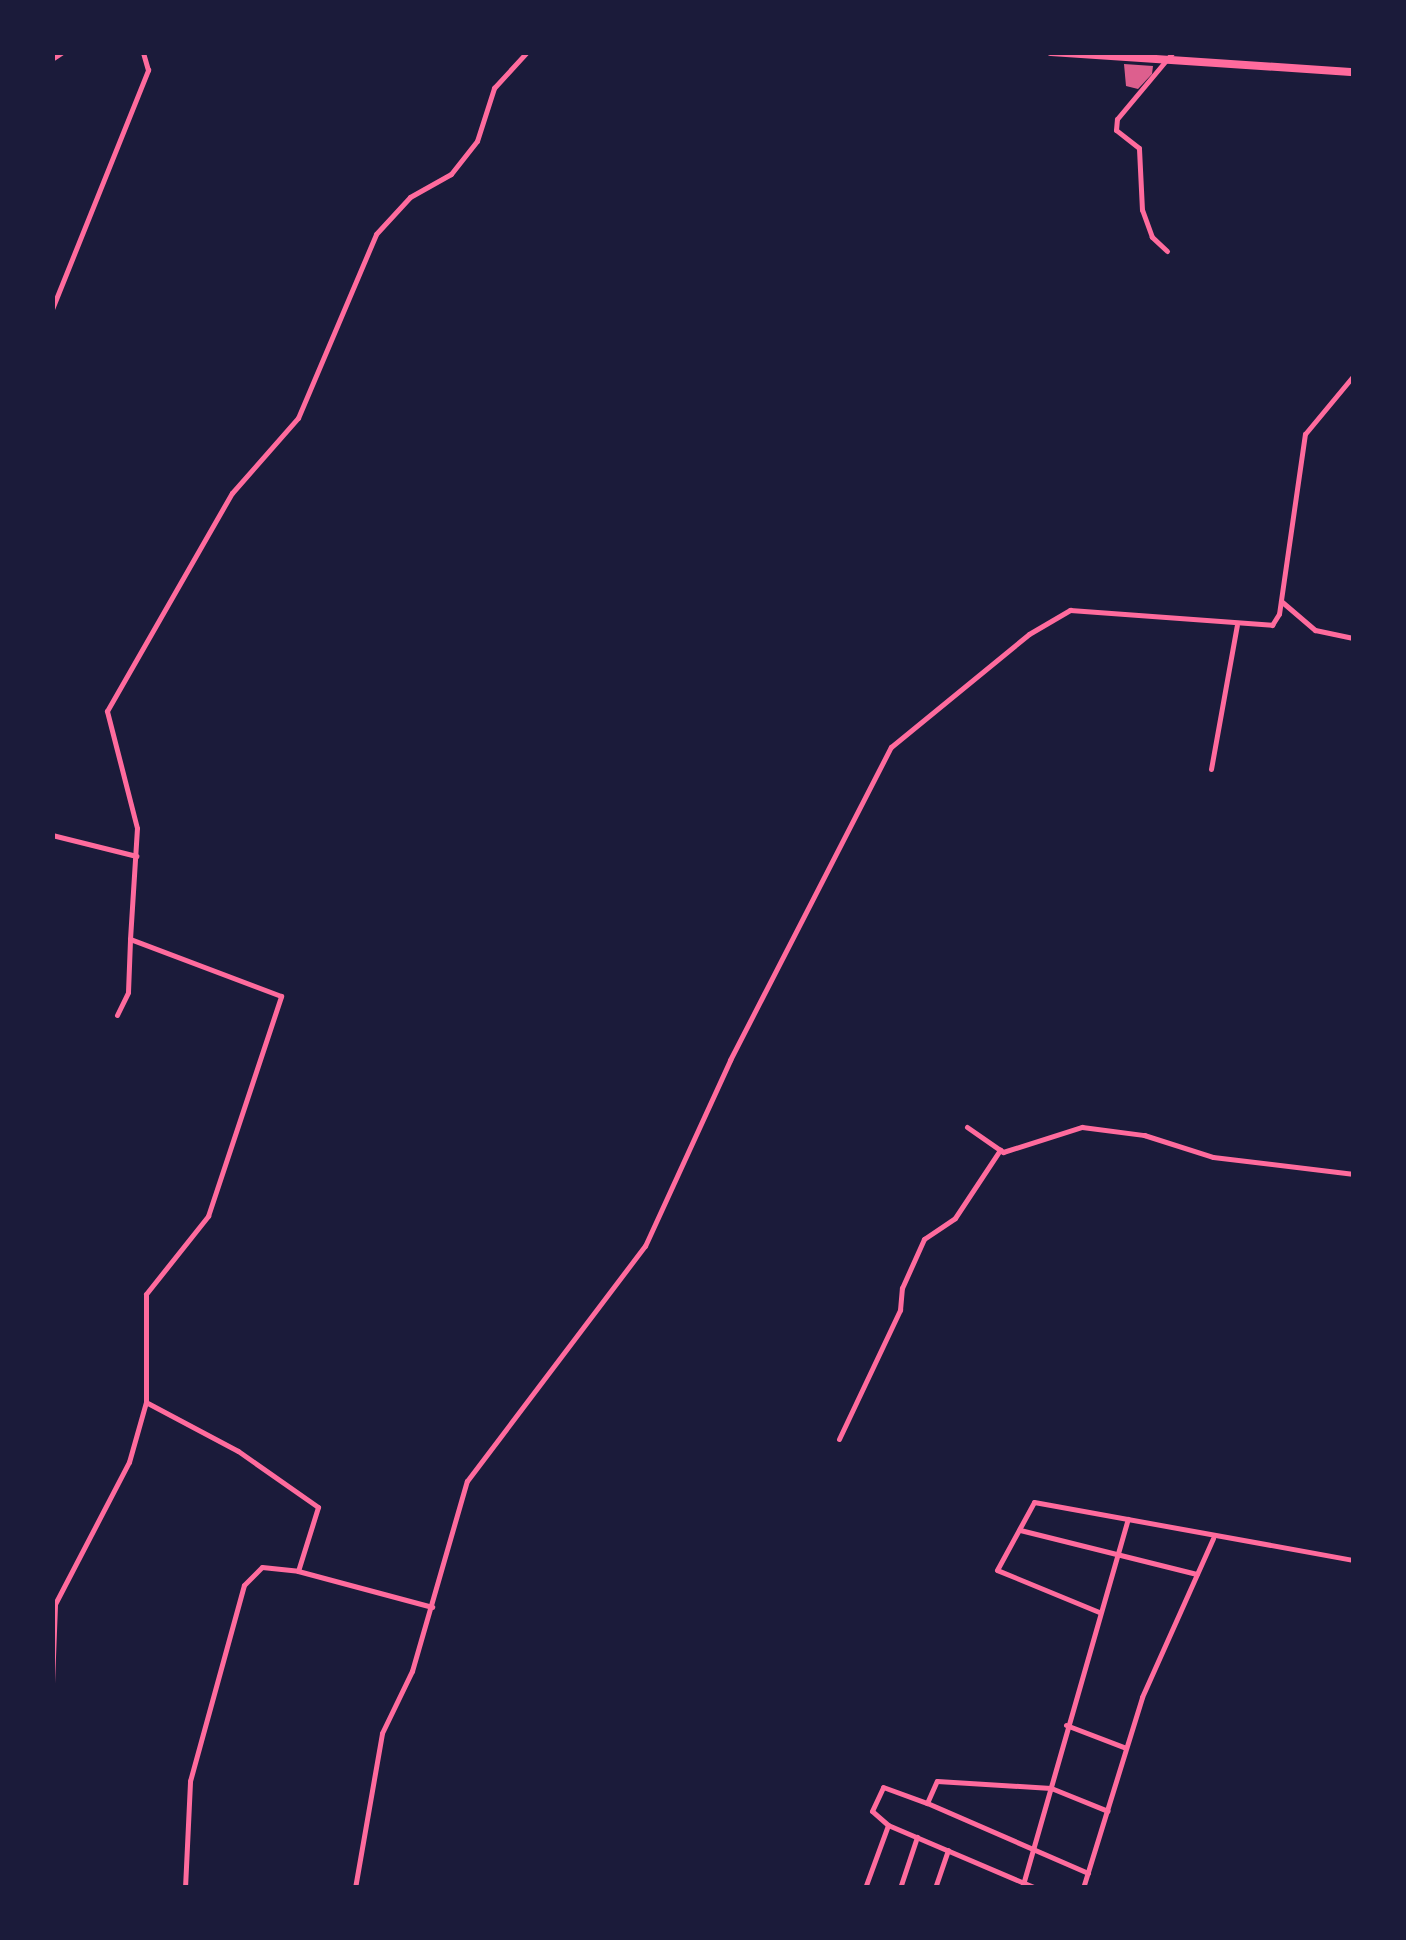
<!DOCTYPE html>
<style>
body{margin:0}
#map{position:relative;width:1406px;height:1940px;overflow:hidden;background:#1b1b3a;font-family:"Sofia Sans Condensed",sans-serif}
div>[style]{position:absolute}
.building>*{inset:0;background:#dd5f8e}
.minor>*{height:5px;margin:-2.5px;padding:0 2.5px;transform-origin:2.5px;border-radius:2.5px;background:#ff6b9d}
.tertiary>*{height:8px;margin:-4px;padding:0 4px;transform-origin:4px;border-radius:4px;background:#ff6b9d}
span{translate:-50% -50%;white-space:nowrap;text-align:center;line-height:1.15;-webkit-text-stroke:9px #1b1b3a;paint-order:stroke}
.frame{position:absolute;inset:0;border:55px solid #1b1b3a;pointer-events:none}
</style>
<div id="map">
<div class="building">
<div style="clip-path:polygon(1124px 64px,1153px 66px,1152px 74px,1138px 89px,1126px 86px)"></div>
</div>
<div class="minor">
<div style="left:1167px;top:251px;width:21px;rotate:-137deg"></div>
<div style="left:1152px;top:237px;width:29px;rotate:-110deg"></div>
<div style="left:1142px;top:210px;width:62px;rotate:-92.8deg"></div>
<div style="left:1139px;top:148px;width:29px;rotate:-142deg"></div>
<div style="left:1116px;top:130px;width:11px;rotate:-85deg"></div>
<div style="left:1117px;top:119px;width:87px;rotate:-50.1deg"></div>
<div style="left:52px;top:309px;width:258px;rotate:-68.1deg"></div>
<div style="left:148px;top:70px;width:19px;rotate:-106deg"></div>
<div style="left:1281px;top:601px;width:45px;rotate:40.5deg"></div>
<div style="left:1315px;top:630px;width:40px;rotate:12deg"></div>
<div style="left:1211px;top:769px;width:146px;rotate:-79.8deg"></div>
<div style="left:52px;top:835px;width:87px;rotate:14deg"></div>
<div style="left:117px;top:1015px;width:25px;rotate:-64deg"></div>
<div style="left:128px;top:992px;width:53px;rotate:-87.8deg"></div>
<div style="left:967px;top:1127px;width:44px;rotate:34.8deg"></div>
<div style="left:1003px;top:1152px;width:83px;rotate:-17.6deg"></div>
<div style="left:1082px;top:1127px;width:63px;rotate:7.4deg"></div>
<div style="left:1144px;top:1135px;width:72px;rotate:17.7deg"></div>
<div style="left:1213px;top:1157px;width:142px;rotate:6.9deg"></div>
<div style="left:839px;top:1439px;width:143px;rotate:-64.7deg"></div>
<div style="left:900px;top:1310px;width:22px;rotate:-85deg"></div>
<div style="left:902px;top:1288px;width:54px;rotate:-65.8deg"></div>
<div style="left:924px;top:1239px;width:37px;rotate:-34deg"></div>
<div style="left:955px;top:1218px;width:82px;rotate:-56.5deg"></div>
<div style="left:1020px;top:1530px;width:182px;rotate:14deg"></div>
<div style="left:298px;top:1571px;width:67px;rotate:-72.6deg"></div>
<div style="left:318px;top:1507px;width:98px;rotate:-145deg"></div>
<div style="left:238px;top:1451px;width:104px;rotate:-152deg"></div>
<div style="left:146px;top:1402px;width:108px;rotate:-90deg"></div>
<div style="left:146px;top:1294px;width:100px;rotate:-51.5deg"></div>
<div style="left:208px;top:1216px;width:232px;rotate:-71.6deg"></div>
<div style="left:281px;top:996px;width:161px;rotate:-159.3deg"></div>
<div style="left:130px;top:939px;width:111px;rotate:-86.4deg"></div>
<div style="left:137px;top:828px;width:121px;rotate:-104.4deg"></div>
<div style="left:107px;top:711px;width:251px;rotate:-60.2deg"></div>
<div style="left:232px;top:493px;width:100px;rotate:-48.7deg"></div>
<div style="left:298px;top:418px;width:200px;rotate:-67deg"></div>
<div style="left:376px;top:234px;width:50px;rotate:-47.4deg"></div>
<div style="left:410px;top:197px;width:47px;rotate:-29.3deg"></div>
<div style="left:451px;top:174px;width:42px;rotate:-51.8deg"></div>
<div style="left:477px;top:141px;width:56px;rotate:-72.2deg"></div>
<div style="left:494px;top:88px;width:49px;rotate:-47.5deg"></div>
<div style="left:1099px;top:1612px;width:110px;rotate:-157.6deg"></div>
<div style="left:997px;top:1570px;width:77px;rotate:-61.4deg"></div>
<div style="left:1034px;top:1502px;width:325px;rotate:10.3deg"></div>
<div style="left:52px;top:1683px;width:79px;rotate:-87.8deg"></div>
<div style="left:55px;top:1604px;width:160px;rotate:-62.5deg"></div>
<div style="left:129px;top:1462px;width:62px;rotate:-74.2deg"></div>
<div style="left:1066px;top:1725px;width:64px;rotate:21deg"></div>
<div style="left:888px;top:1825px;width:21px;rotate:-139deg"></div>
<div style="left:872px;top:1811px;width:26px;rotate:-65deg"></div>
<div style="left:883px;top:1787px;width:47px;rotate:20deg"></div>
<div style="left:1088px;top:1873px;width:176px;rotate:-156.5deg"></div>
<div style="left:927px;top:1803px;width:24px;rotate:-66deg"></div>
<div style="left:937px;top:1781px;width:114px;rotate:3.5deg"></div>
<div style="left:1051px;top:1788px;width:61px;rotate:22deg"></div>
<div style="left:185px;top:1888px;width:107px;rotate:-87.3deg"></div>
<div style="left:190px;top:1781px;width:203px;rotate:-74.6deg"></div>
<div style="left:244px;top:1585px;width:25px;rotate:-45deg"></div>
<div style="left:262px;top:1567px;width:36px;rotate:6deg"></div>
<div style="left:298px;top:1571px;width:139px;rotate:15deg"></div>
<div style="left:355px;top:1888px;width:157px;rotate:-80.1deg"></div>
<div style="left:382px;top:1733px;width:69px;rotate:-64.2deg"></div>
<div style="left:412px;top:1671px;width:198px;rotate:-73.9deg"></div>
<div style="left:467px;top:1481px;width:295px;rotate:-52.9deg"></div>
<div style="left:645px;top:1246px;width:205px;rotate:-65.4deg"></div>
<div style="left:730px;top:1060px;width:352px;rotate:-62.8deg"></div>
<div style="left:891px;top:747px;width:178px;rotate:-39.3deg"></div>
<div style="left:1029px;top:634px;width:48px;rotate:-30.3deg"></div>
<div style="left:1070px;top:610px;width:203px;rotate:4.2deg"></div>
<div style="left:1272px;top:625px;width:13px;rotate:-58deg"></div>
<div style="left:1279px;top:614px;width:182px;rotate:-81.8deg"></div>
<div style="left:1305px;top:434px;width:77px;rotate:-50.3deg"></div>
<div style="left:865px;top:1888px;width:67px;rotate:-69.9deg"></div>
<div style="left:888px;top:1825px;width:161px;rotate:23.1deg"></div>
<div style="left:900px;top:1888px;width:54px;rotate:-71.6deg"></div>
<div style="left:935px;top:1888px;width:40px;rotate:-71.1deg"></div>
<div style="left:1022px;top:1888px;width:384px;rotate:-74deg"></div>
<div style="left:1083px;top:1888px;width:200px;rotate:-72.8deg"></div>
<div style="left:1142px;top:1697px;width:174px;rotate:-65.9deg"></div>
</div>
<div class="tertiary">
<div style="left:1051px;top:52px;width:304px;rotate:3.8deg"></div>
<div style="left:52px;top:58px;width:11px;rotate:-34deg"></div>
</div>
<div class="frame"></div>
</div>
